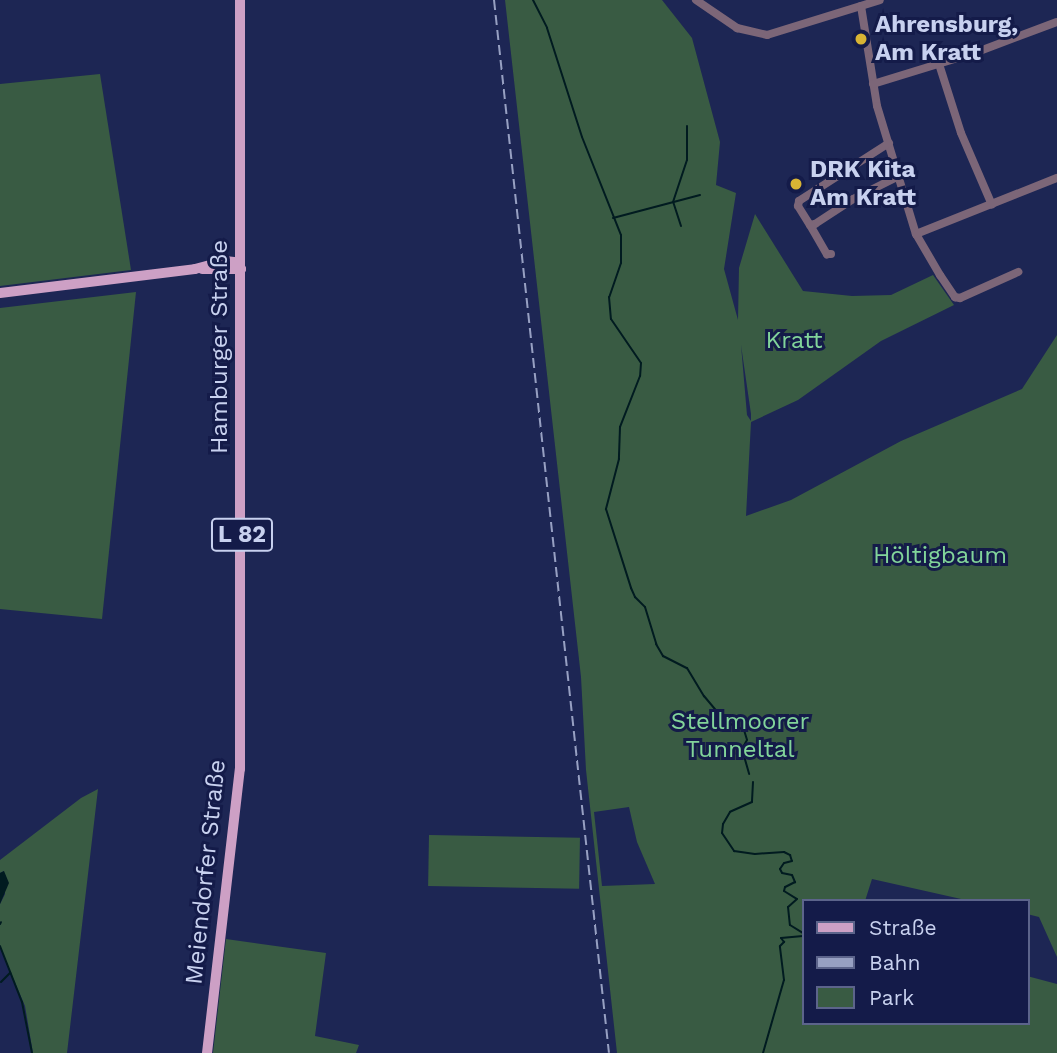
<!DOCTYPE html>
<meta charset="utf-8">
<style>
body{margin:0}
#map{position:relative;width:1057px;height:1053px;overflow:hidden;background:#1d2654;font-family:"Work Sans",sans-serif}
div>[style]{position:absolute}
.green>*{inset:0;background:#395b43;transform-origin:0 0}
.water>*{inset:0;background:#011b20}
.stream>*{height:2px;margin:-1px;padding:0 1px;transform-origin:1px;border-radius:1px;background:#011b20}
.minor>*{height:8px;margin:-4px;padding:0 4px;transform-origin:4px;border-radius:4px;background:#7c6678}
.major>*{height:10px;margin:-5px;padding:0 5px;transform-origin:5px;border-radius:5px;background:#cda0c5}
.rail>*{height:2px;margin-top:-1px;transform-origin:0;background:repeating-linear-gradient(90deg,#97a0c2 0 10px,transparent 0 15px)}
.dots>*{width:19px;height:19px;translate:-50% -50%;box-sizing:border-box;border:4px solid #141b49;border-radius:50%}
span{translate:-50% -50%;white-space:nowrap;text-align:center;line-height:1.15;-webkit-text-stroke:6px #141b49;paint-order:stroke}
.shield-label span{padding:2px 5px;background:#141b49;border:2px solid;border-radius:5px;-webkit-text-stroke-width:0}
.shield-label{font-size:23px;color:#c8d1ef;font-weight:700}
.poi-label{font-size:24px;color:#c8d1ef;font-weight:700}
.left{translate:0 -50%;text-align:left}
.park-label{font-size:24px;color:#82d49a}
.street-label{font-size:24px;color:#c8d1ef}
.legend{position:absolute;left:802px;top:899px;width:228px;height:126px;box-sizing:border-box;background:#141b49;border:2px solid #5c648b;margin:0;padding:9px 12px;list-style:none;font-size:21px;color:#c8d1ef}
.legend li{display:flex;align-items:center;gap:14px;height:35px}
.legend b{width:35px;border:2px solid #5c648b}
</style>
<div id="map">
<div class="green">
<div style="clip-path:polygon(evenodd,505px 0,662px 0,692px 38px,720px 142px,716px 185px,736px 193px,724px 269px,738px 320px,739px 268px,755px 214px,803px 291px,852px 296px,891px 295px,933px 275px,954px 305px,881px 341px,798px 400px,751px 422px,746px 516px,791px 500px,901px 441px,1022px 389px,1057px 335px,1057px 957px,1039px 917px,1027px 914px,1027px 901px,970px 901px,872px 879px,865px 901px,803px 901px,803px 1023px,1027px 1023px,1027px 976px,1057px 984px,1057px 1053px,617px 1053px,586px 770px,581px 677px,505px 0,741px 345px,751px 414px,751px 421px,747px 415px,741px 345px,505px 0,629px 807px,637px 842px,655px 884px,602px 886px,594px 812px,629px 807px)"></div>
<div style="clip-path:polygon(100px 74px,131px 270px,0 286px,0 84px)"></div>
<div style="clip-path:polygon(136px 292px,102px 619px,0 609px,0 308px)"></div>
<div style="clip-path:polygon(98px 789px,67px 1053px,33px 1053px,25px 1006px,0 947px,0 904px,5px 894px,4px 871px,0 873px,0 860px,81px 798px)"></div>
<div style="left:429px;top:835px;width:151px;height:51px;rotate:1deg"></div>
<div style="clip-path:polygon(226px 939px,326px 953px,315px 1036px,359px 1045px,356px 1053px,213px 1053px)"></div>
</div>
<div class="water">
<div style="clip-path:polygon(4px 871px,9px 883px,0 904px,0 873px)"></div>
</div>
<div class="stream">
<div style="left:533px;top:0;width:31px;rotate:63deg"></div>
<div style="left:547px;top:28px;width:114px;rotate:72.2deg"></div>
<div style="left:582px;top:137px;width:105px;rotate:68.3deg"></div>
<div style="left:621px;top:235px;width:28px;rotate:90deg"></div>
<div style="left:621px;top:263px;width:36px;rotate:109deg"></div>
<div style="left:609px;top:297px;width:22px;rotate:85deg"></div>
<div style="left:611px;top:319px;width:53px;rotate:55.7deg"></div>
<div style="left:641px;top:363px;width:13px;rotate:94deg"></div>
<div style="left:640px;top:376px;width:55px;rotate:111.4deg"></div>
<div style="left:620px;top:427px;width:32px;rotate:92deg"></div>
<div style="left:619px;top:459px;width:52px;rotate:104.6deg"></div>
<div style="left:606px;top:509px;width:83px;rotate:72.4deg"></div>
<div style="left:631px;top:588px;width:10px;rotate:66deg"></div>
<div style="left:635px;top:597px;width:14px;rotate:45deg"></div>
<div style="left:645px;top:607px;width:39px;rotate:73deg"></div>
<div style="left:656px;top:644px;width:14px;rotate:60deg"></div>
<div style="left:663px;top:656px;width:27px;rotate:27deg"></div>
<div style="left:687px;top:668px;width:33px;rotate:59deg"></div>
<div style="left:704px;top:696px;width:34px;rotate:50deg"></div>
<div style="left:726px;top:722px;width:20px;rotate:24deg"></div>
<div style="left:744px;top:730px;width:10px;rotate:73deg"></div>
<div style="left:747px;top:740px;width:10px;rotate:119deg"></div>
<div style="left:742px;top:749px;width:26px;rotate:74deg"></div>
<div style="left:613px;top:218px;width:90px;rotate:-14.8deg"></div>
<div style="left:681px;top:226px;width:25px;rotate:-108deg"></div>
<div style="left:673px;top:202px;width:44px;rotate:-71.6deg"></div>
<div style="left:687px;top:160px;width:34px;rotate:-90deg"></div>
<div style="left:753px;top:782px;width:20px;rotate:93deg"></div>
<div style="left:752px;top:802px;width:24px;rotate:156deg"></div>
<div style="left:730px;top:812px;width:14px;rotate:120deg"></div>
<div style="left:723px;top:824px;width:9px;rotate:96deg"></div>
<div style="left:722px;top:833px;width:22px;rotate:56deg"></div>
<div style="left:734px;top:851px;width:21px;rotate:8deg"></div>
<div style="left:755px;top:854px;width:29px;rotate:-4deg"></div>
<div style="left:784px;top:852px;width:7px;rotate:27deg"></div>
<div style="left:790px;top:855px;width:6px;rotate:72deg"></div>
<div style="left:792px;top:861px;width:8px;rotate:166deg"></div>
<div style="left:784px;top:863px;width:7px;rotate:124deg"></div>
<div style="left:780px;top:869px;width:4px;rotate:63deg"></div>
<div style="left:782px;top:873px;width:10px;rotate:11deg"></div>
<div style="left:792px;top:875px;width:8px;rotate:67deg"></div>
<div style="left:795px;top:882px;width:11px;rotate:153deg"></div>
<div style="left:785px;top:887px;width:4px;rotate:104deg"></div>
<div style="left:784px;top:891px;width:15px;rotate:32deg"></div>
<div style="left:797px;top:899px;width:12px;rotate:138deg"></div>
<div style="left:788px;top:907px;width:18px;rotate:84deg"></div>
<div style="left:790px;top:925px;width:15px;rotate:32deg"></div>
<div style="left:0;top:924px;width:2px;rotate:-63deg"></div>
<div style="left:0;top:946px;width:60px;rotate:68.6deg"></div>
<div style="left:22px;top:1002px;width:52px;rotate:78.9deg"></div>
<div style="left:1px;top:982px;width:13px;rotate:-45deg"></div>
<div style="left:763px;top:1053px;width:76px;rotate:-74deg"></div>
<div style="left:784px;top:980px;width:34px;rotate:-97deg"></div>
<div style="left:780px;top:946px;width:6px;rotate:-45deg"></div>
<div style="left:784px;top:942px;width:5px;rotate:-127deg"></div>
<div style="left:781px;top:938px;width:22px;rotate:-5deg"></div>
</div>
<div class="minor">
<div style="left:696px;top:0;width:50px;rotate:34.3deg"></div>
<div style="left:737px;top:28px;width:31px;rotate:13deg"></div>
<div style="left:767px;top:35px;width:118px;rotate:-17.2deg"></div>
<div style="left:861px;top:6px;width:101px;rotate:80.9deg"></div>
<div style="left:877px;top:106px;width:134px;rotate:73.1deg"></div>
<div style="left:916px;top:234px;width:48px;rotate:59.7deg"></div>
<div style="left:940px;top:275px;width:27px;rotate:56deg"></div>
<div style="left:955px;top:297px;width:5px;rotate:11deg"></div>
<div style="left:960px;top:298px;width:64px;rotate:-24.1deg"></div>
<div style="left:939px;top:64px;width:72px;rotate:72.3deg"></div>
<div style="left:961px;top:133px;width:78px;rotate:66.7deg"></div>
<div style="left:873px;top:84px;width:109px;rotate:-17.1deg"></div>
<div style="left:977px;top:52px;width:85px;rotate:-20.6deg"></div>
<div style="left:889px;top:143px;width:107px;rotate:147.2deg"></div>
<div style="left:799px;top:201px;width:5px;rotate:101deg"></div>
<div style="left:798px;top:206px;width:22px;rotate:58deg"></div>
<div style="left:810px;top:225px;width:5px;rotate:-11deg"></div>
<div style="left:815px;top:224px;width:45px;rotate:-33.3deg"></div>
<div style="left:853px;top:199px;width:51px;rotate:-26.6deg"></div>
<div style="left:810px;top:225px;width:34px;rotate:60deg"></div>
<div style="left:827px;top:254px;width:4px"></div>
<div style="left:916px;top:234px;width:152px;rotate:-21.7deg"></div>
</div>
<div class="major">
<div style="left:202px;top:269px;width:39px"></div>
<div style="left:0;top:293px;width:196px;rotate:-7deg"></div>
<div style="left:195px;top:269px;width:31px;rotate:-15deg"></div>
<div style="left:225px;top:261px;width:9px;rotate:6deg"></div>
<div style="left:234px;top:262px;width:10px;rotate:45deg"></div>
<div style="left:207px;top:1053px;width:286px;rotate:-83.4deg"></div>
<div style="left:240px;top:769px;width:769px;rotate:-90deg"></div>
</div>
<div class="rail">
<div style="left:494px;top:0;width:1059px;rotate:83.77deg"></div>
</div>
<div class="dots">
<div style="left:861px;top:39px;background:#d8b434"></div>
<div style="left:796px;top:184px;background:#d8b434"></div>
</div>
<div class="shield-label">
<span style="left:242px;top:535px">L 82</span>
</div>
<div class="poi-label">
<span class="left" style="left:875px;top:39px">Ahrensburg,<br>Am Kratt</span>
<span class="left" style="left:810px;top:184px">DRK Kita<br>Am Kratt</span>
</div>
<div class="park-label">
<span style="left:794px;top:341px">Kratt</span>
<span style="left:940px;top:556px">Höltigbaum</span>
<span style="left:740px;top:736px">Stellmoorer<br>Tunneltal</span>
</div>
<div class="street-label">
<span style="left:220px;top:347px;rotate:-90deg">Hamburger Straße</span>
<span style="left:206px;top:872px;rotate:-84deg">Meiendorfer Straße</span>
</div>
<ul class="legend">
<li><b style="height:9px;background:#cda0c5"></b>Straße</li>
<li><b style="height:9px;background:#97a0c2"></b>Bahn</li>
<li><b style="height:19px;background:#395b43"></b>Park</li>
</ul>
</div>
